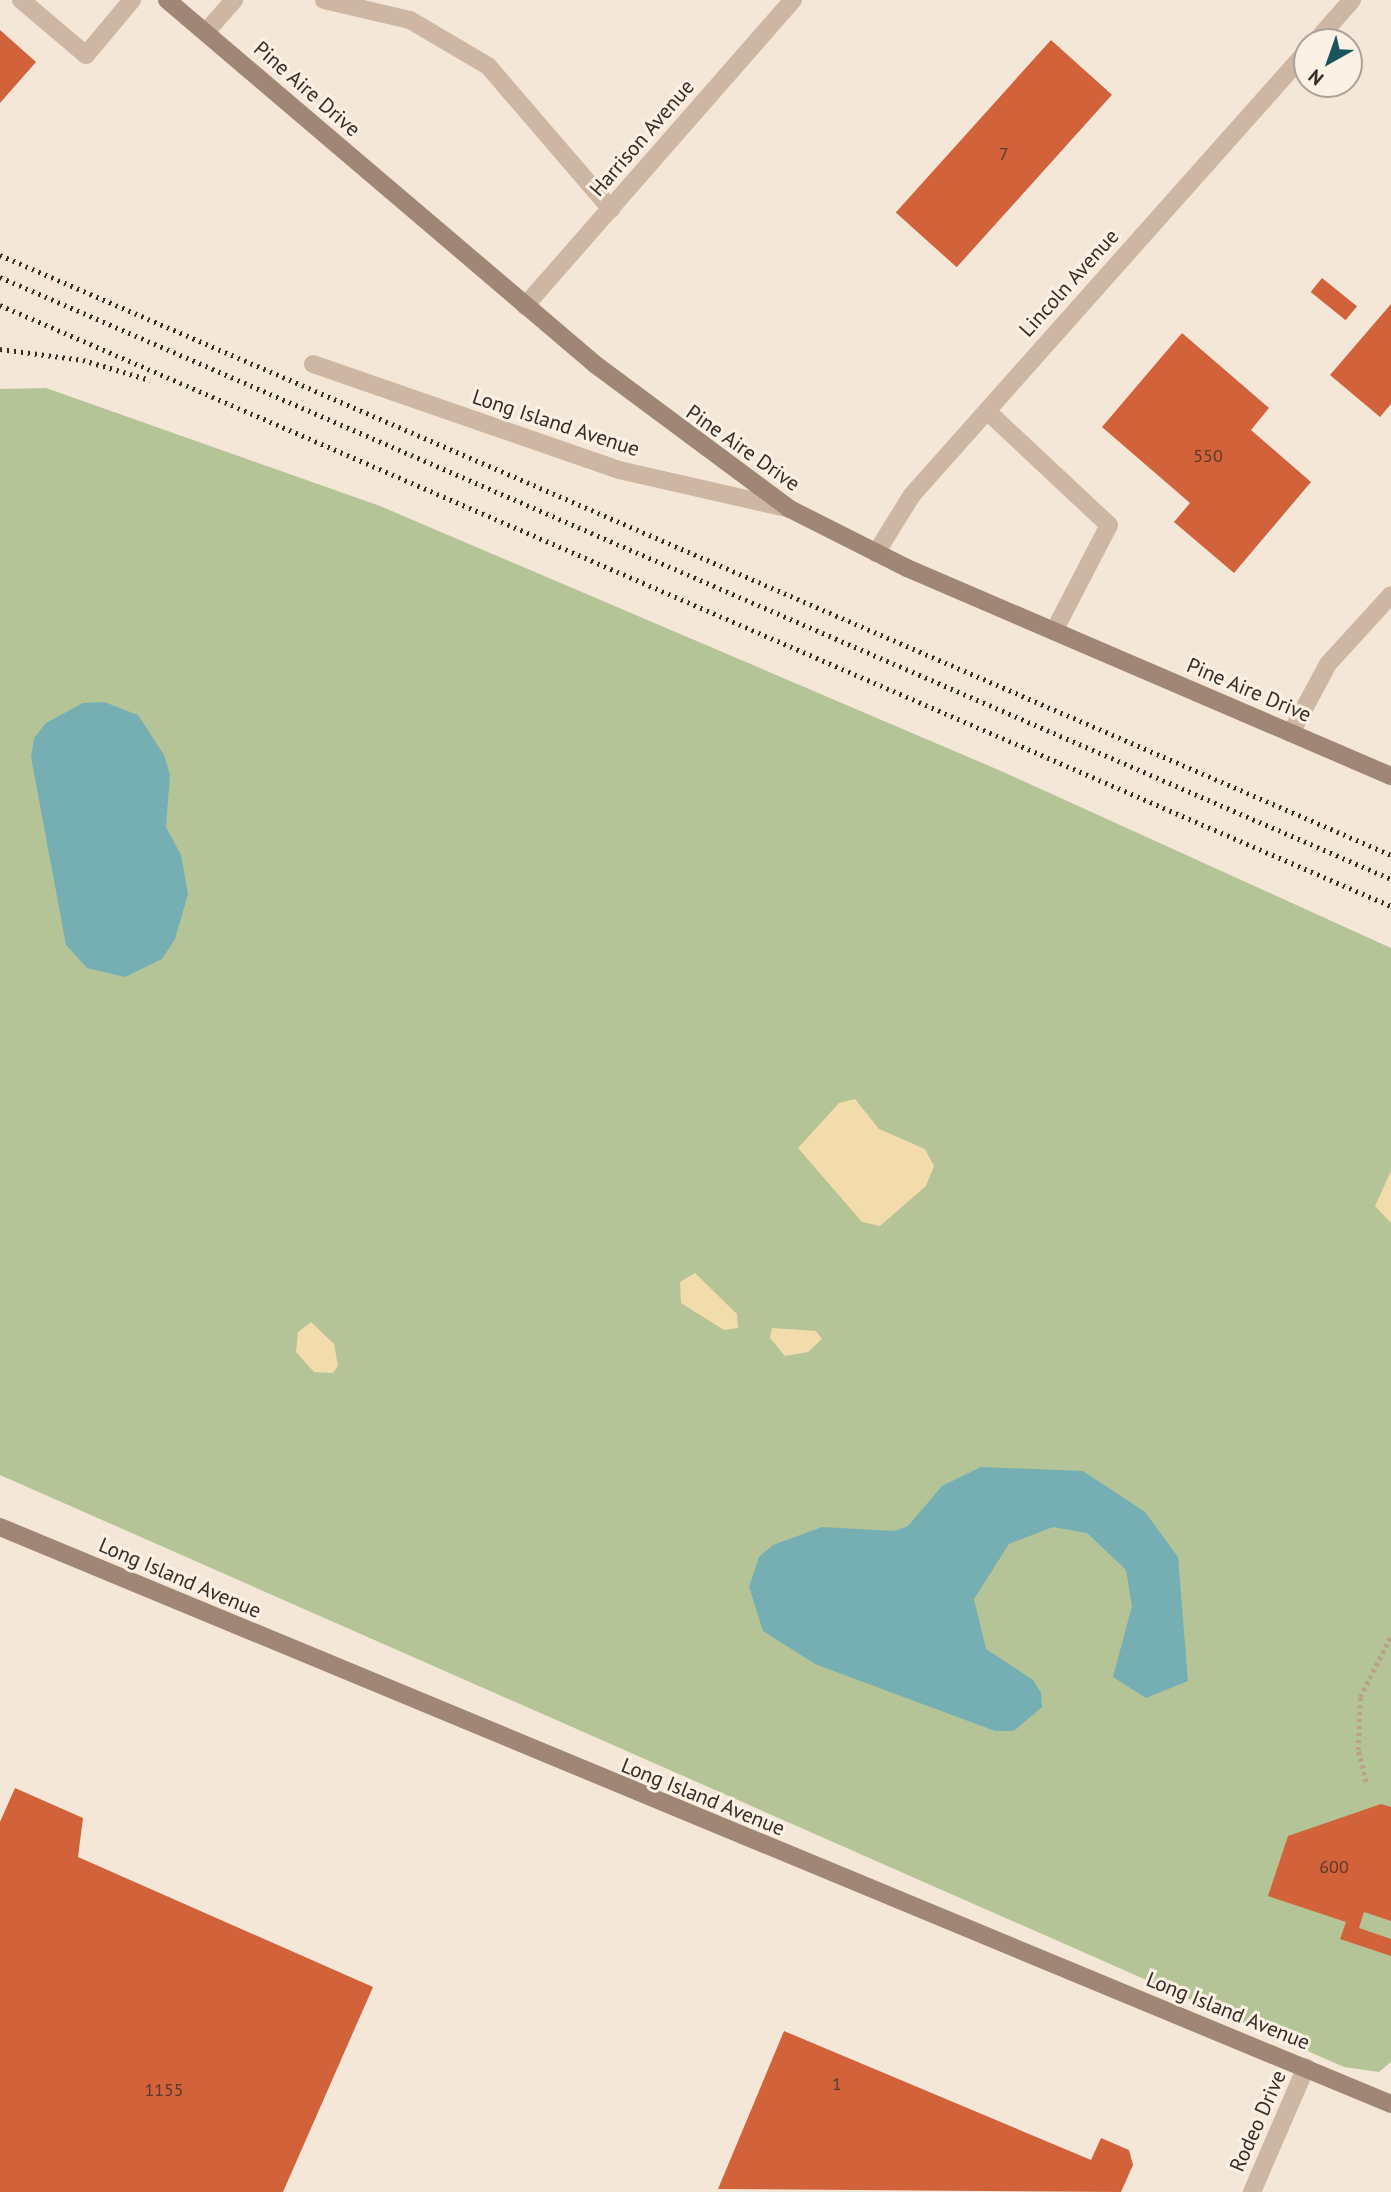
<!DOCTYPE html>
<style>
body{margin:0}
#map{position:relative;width:1391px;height:2192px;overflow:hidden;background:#f4e7d8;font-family:"PT Sans",sans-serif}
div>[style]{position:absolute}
.green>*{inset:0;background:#b4c497}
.sand>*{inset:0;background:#f3dcab}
.water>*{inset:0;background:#75afb3}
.building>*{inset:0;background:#d16239;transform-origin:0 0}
.path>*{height:4.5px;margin-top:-2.25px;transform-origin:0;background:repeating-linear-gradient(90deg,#b9a18d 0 3.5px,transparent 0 7px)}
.lane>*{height:18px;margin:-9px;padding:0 9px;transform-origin:9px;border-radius:9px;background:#cdb7a3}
.street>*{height:18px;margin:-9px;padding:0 9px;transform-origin:9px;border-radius:9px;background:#cdb7a3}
.secondary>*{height:18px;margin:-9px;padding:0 9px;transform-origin:9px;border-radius:9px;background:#a08674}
.rail>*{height:5px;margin-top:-2.5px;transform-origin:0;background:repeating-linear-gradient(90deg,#372c26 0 2px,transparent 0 7px)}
span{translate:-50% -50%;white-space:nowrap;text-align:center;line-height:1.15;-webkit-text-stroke:6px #fbf1e5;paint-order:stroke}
.number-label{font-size:18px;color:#5e3a2b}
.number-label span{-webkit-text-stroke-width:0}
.street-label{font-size:21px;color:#372c26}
.north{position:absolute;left:1293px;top:28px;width:70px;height:70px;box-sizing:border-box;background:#fbf1e5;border:2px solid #ada299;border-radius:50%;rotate:220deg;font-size:19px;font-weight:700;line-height:28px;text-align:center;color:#372c26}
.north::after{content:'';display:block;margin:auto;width:24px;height:32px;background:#18565c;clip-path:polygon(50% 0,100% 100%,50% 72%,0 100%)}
</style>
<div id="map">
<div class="green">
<div style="clip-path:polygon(46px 388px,380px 506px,1001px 771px,1391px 948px,1391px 2062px,1379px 2072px,1344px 2067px,0 1475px,0 389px)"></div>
</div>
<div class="sand">
<div style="clip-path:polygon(855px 1099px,879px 1129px,925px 1149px,934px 1166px,926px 1186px,880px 1226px,862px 1222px,798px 1148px,839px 1103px)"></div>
<div style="clip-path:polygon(1391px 1171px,1391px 1223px,1375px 1206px)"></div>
<div style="clip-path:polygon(695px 1273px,737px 1314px,738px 1328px,724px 1330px,681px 1303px,680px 1282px)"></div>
<div style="clip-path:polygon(311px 1322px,334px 1344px,338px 1366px,333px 1373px,314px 1372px,296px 1352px,298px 1332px)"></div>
<div style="clip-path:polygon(772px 1328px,816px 1331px,822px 1339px,808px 1352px,785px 1356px,770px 1338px)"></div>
</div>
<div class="water">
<div style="clip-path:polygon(104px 702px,138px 715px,164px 755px,170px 775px,166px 827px,181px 855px,188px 894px,175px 939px,162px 959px,125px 977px,87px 968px,66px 945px,31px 757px,34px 738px,46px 723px,83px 703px)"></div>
<div style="clip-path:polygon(981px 1467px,1083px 1471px,1145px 1512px,1178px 1557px,1188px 1681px,1146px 1698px,1113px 1677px,1132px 1606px,1126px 1570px,1087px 1533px,1053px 1527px,1009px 1544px,974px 1599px,986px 1649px,1033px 1680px,1041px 1693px,1042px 1707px,1014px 1731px,995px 1731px,815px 1664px,763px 1631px,749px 1587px,759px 1557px,773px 1545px,822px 1527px,895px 1531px,908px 1526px,942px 1486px)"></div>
</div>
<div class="building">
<div style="clip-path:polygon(0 30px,36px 62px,0 103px)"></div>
<div style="left:1051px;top:40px;width:82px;height:232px;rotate:42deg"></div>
<div style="left:1322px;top:278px;width:45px;height:18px;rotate:39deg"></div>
<div style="clip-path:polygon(1391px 304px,1391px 404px,1380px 417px,1330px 375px)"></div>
<div style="clip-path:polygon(1182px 333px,1269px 408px,1251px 430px,1311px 482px,1234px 573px,1174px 522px,1190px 503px,1102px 427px)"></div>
<div style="clip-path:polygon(15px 1788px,83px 1818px,78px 1857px,373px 1987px,283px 2192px,0 2192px,0 1822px)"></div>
<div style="clip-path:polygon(1381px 1804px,1391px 1807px,1391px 1921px,1364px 1912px,1359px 1928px,1391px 1939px,1391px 1956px,1340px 1939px,1346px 1922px,1268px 1896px,1288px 1836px)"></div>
<div style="clip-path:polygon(784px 2031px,1091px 2160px,1101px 2138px,1129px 2150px,1133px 2165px,1121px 2192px,718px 2189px)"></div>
</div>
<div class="path">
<div style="left:1366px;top:1782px;width:33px;rotate:-104deg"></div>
<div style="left:1358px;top:1750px;width:53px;rotate:-87.8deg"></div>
<div style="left:1360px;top:1697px;width:68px;rotate:-63.1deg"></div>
</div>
<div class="lane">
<div style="left:21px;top:0;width:85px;rotate:40.2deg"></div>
<div style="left:86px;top:55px;width:72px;rotate:-50.1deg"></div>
<div style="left:324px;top:0;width:88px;rotate:13.1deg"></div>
<div style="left:410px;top:20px;width:91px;rotate:30.5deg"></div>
<div style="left:488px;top:66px;width:189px;rotate:49.3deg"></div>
<div style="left:313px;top:364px;width:324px;rotate:19.1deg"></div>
<div style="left:619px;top:470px;width:175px;rotate:12.8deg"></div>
<div style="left:987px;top:411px;width:167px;rotate:43.1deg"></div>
<div style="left:1109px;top:525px;width:119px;rotate:117.4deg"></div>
</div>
<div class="street">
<div style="left:206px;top:32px;width:43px;rotate:-48.8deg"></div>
<div style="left:1315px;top:42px;width:56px;rotate:-48.6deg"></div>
<div style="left:525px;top:306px;width:407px;rotate:-48.8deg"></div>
<div style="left:876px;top:553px;width:68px;rotate:-58.2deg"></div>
<div style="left:912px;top:495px;width:594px;rotate:-48.34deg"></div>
<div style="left:1291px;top:733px;width:78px;rotate:-61.8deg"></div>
<div style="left:1328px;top:664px;width:93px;rotate:-47.6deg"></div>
<div style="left:1252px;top:2192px;width:136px;rotate:-66.6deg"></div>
</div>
<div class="secondary">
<div style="left:167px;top:0;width:563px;rotate:40.39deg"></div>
<div style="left:596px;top:365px;width:242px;rotate:36.6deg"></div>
<div style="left:790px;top:509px;width:131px;rotate:26.8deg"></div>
<div style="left:907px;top:568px;width:527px;rotate:23.26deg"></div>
<div style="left:0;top:1527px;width:1506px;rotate:22.53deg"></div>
</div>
<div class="rail">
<div style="left:0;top:255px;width:1515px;rotate:23.33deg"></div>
<div style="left:0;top:277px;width:1516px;rotate:23.4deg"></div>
<div style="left:0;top:305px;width:1515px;rotate:23.37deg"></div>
<div style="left:0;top:349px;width:84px;rotate:7.5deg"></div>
<div style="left:83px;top:360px;width:70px;rotate:16.6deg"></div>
</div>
<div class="number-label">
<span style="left:1004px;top:154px">7</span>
<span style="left:1208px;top:456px">550</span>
<span style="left:1334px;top:1867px">600</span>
<span style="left:837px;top:2084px">1</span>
<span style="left:164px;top:2090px">1155</span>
</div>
<div class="street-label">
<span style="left:307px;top:89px;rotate:41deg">Pine Aire Drive</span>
<span style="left:642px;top:138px;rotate:-49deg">Harrison Avenue</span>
<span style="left:1069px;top:283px;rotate:-48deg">Lincoln Avenue</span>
<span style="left:556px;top:423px;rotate:18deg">Long Island Avenue</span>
<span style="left:743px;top:448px;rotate:35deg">Pine Aire Drive</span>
<span style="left:1249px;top:690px;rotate:23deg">Pine Aire Drive</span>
<span style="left:180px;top:1578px;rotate:23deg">Long Island Avenue</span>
<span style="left:703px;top:1797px;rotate:22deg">Long Island Avenue</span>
<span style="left:1228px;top:2011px;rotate:22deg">Long Island Avenue</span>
<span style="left:1258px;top:2121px;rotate:-66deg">Rodeo Drive</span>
</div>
<div class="north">N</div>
</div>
